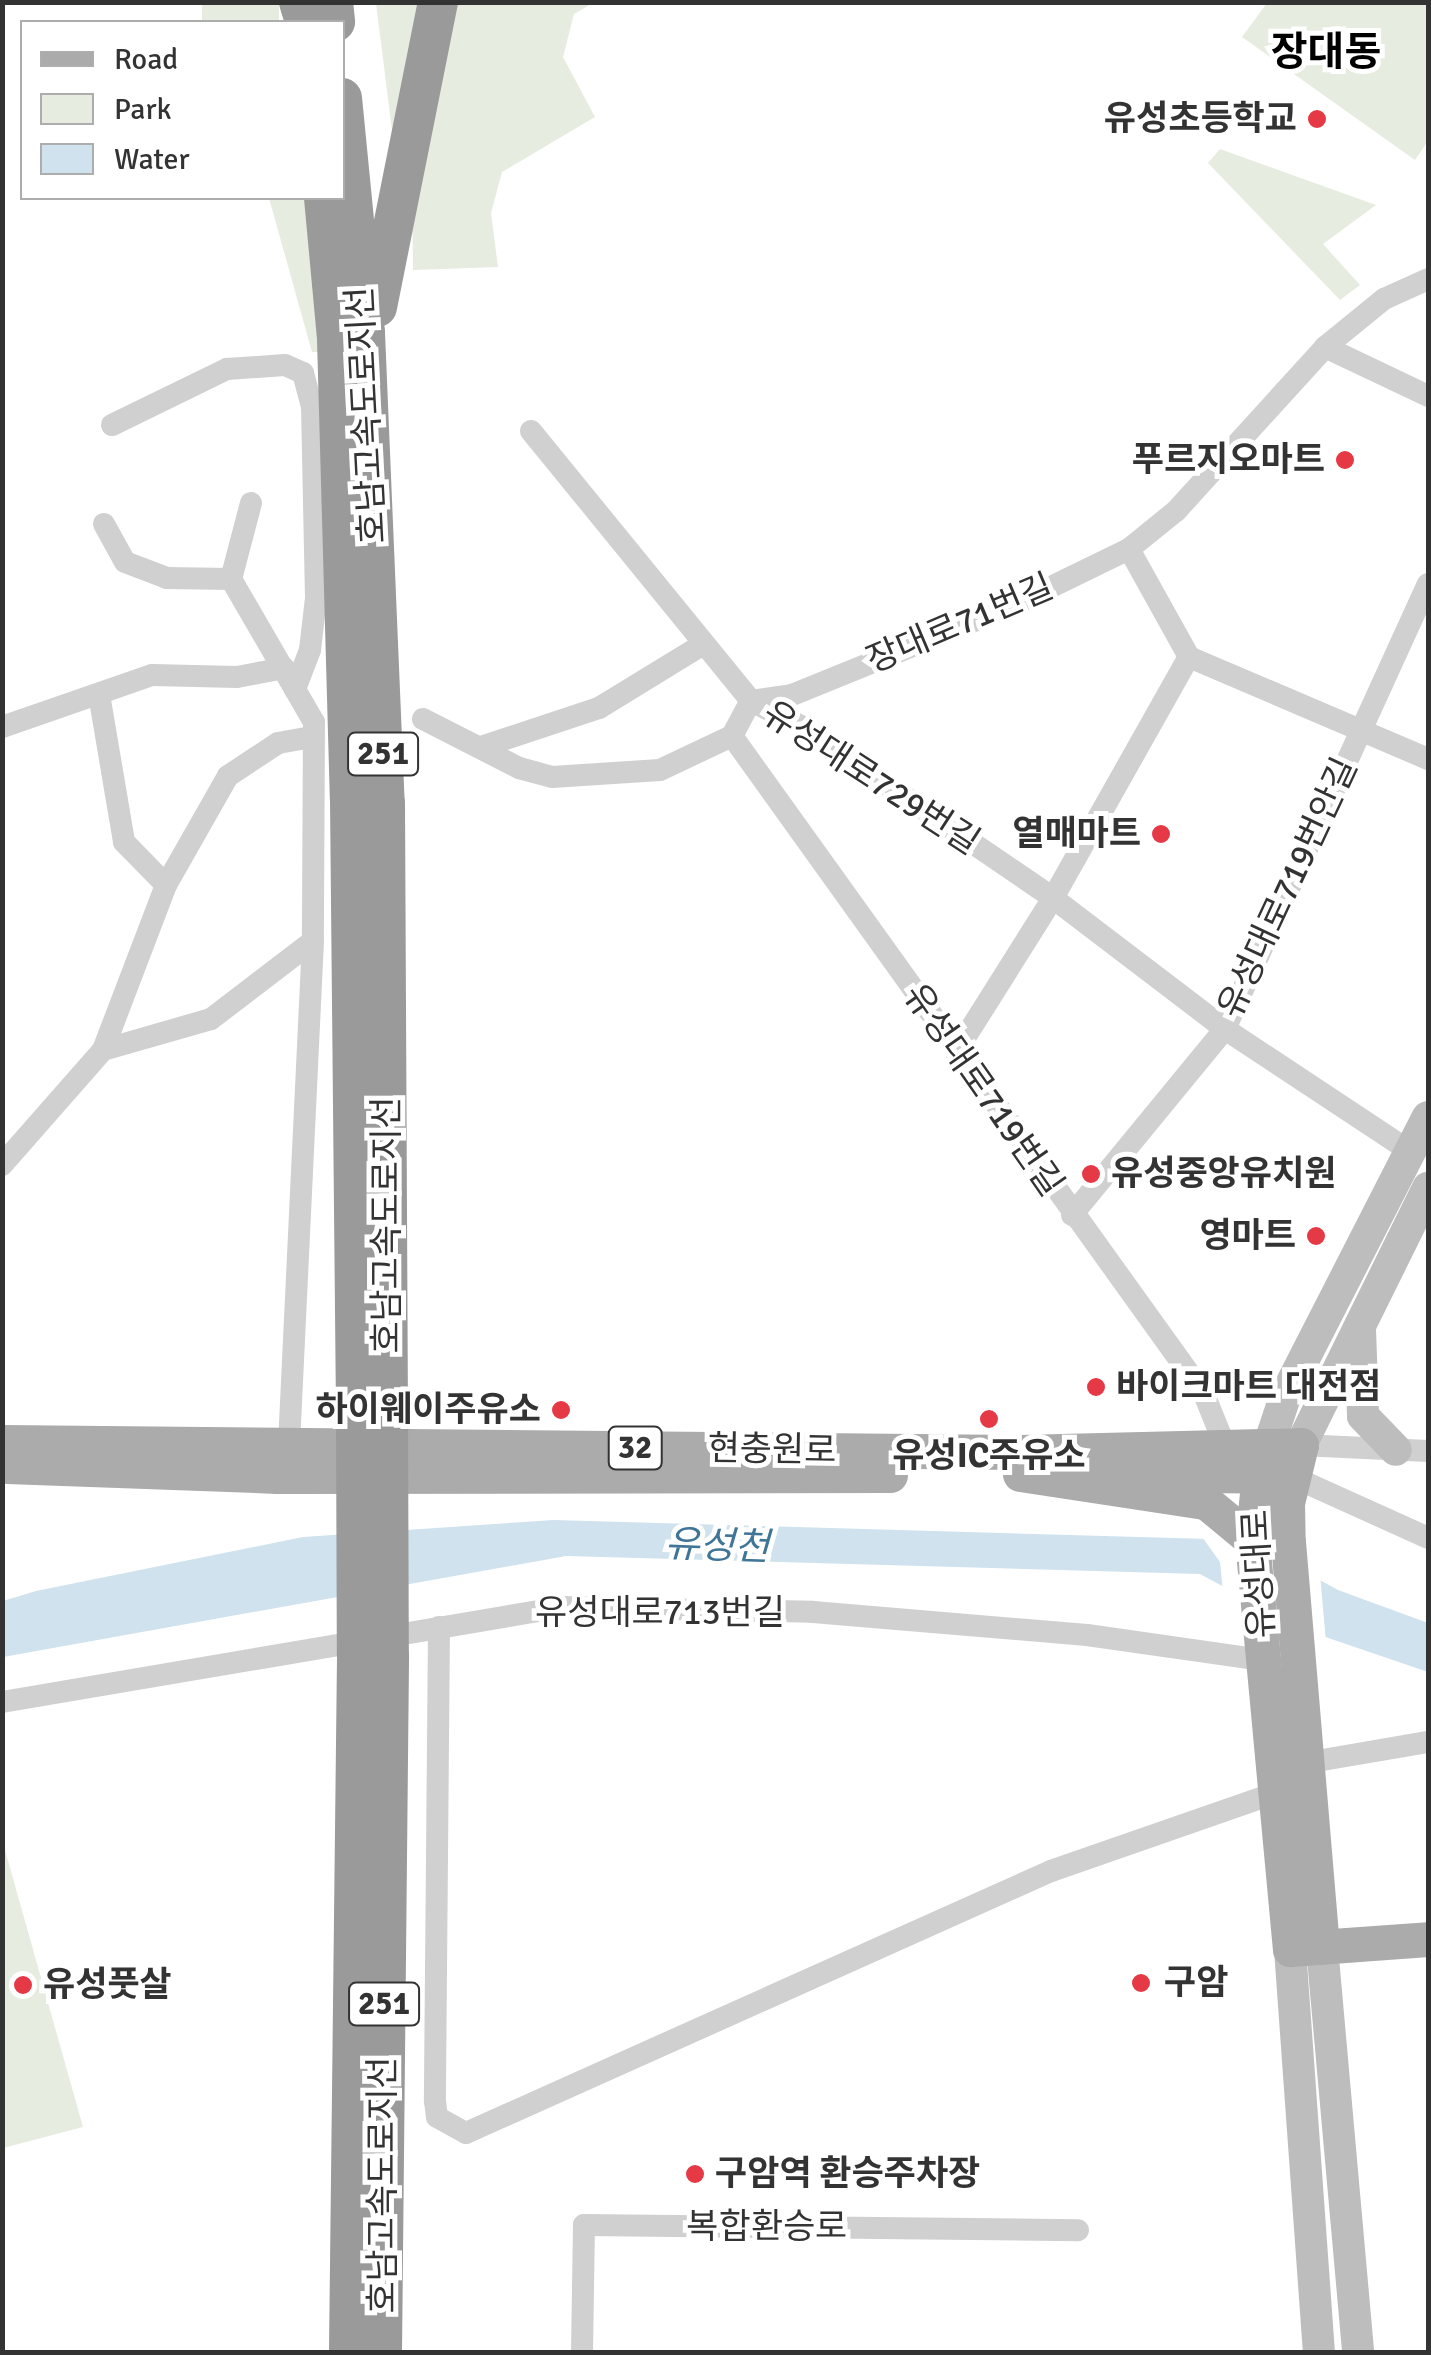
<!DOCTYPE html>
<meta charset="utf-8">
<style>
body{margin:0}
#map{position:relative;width:1431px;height:2355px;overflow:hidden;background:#fff;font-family:Signika,"Noto Sans KR",sans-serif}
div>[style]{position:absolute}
.green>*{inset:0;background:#e6ecdf;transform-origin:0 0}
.water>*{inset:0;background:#cfe2ee}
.pier>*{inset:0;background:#fff}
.street>*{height:22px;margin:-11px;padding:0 11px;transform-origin:11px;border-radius:11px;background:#d0d0d0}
.secondary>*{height:32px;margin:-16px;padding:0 16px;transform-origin:16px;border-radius:16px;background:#bdbdbd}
.primary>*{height:35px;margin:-17.5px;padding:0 17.5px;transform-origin:17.5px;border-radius:17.5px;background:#ababab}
.highway>*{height:40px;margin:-20px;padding:0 20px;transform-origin:20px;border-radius:20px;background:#9a9a9a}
.highway-bridge>*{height:40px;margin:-20px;padding:0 20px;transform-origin:20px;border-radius:20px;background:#9a9a9a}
.dots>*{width:28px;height:28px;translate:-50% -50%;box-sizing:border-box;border:5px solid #fff;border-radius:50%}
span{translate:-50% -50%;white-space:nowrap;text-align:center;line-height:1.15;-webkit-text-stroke:10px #fff;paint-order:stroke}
.shield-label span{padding:2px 8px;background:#fff;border:2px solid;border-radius:8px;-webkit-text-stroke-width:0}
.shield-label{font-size:32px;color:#333;font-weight:700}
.poi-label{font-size:35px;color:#333;font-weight:700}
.right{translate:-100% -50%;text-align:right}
.left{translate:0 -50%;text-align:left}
.street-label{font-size:35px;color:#333}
.water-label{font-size:38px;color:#3f7597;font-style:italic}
.quarter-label{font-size:40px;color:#000;font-weight:700}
.frame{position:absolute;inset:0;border:5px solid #333;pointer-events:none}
.legend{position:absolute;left:20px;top:20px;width:325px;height:180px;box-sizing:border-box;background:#fff;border:2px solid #adadad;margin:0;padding:12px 18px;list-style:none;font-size:30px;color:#333}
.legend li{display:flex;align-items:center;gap:20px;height:50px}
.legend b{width:50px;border:2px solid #adadad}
</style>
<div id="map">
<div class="green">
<div style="left:202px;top:3px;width:77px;height:20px"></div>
<div style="clip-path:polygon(376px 3px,429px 3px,397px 170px)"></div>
<div style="clip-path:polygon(443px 3px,593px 3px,574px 14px,563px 57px,595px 117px,502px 172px,491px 213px,498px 267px,413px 270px,412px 189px)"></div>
<div style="clip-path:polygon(1267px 3px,1428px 3px,1428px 141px,1415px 160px,1242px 37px)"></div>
<div style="clip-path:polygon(1220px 149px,1376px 205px,1323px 244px,1360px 285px,1340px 300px,1208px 163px)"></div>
<div style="clip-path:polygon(269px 198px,312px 198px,326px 352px,312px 352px)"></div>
<div style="clip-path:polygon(3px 1843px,83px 2127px,3px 2148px,2px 2148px)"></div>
</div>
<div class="water">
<div style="clip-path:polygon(554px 1520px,1209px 1539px,1285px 1561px,1338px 1590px,1428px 1623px,1428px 1672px,1302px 1629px,1200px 1574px,566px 1556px,3px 1657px,3px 1601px,36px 1591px,303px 1537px)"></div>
</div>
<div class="pier">
<div style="clip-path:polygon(1200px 1534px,1286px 1556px,1320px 1574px,1326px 1642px,1223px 1592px,1220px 1562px)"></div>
</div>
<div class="street">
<div style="left:1325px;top:347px;width:114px;rotate:25.4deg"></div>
<div style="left:112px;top:425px;width:128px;rotate:-26deg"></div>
<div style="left:227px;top:369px;width:58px;rotate:-3.9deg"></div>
<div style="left:285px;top:365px;width:20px;rotate:24deg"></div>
<div style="left:303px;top:373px;width:35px;rotate:75deg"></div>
<div style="left:312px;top:407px;width:191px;rotate:88.8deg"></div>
<div style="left:316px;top:598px;width:52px;rotate:96.6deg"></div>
<div style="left:310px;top:650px;width:42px;rotate:111deg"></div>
<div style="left:531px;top:431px;width:348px;rotate:50.8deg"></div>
<div style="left:751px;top:701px;width:56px;rotate:26.6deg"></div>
<div style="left:801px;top:726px;width:305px;rotate:34.3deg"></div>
<div style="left:1053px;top:898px;width:216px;rotate:37.3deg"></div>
<div style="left:1225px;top:1029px;width:224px;rotate:33.5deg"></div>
<div style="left:251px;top:503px;width:79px;rotate:104.7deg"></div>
<div style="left:231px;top:579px;width:165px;rotate:59.9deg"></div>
<div style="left:314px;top:722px;width:219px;rotate:90.3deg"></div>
<div style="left:313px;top:941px;width:504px;rotate:92.73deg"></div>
<div style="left:104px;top:524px;width:43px;rotate:61.1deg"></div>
<div style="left:125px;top:562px;width:45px;rotate:20.9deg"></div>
<div style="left:167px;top:578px;width:64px;rotate:0.9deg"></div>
<div style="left:1129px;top:549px;width:124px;rotate:60.9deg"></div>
<div style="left:1189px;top:657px;width:260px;rotate:23.1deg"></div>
<div style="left:99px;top:694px;width:150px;rotate:80.4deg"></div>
<div style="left:124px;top:842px;width:60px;rotate:45.7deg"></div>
<div style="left:423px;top:719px;width:108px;rotate:27deg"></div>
<div style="left:519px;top:768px;width:34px;rotate:15deg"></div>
<div style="left:552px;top:777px;width:108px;rotate:-3.7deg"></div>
<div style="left:660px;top:770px;width:80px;rotate:-25.3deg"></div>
<div style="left:732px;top:736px;width:40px;rotate:-62deg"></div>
<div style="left:751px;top:701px;width:41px;rotate:-8.3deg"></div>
<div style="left:792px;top:695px;width:242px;rotate:-22.1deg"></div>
<div style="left:1016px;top:604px;width:126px;rotate:-26deg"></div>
<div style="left:1129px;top:549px;width:60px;rotate:-39deg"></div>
<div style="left:1176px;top:511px;width:222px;rotate:-47.7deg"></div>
<div style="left:1325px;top:347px;width:76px;rotate:-39.1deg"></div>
<div style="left:1384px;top:299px;width:48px;rotate:-24.4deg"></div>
<div style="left:2px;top:727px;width:159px;rotate:-19.1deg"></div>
<div style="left:152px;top:675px;width:85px;rotate:1.3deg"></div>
<div style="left:237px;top:677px;width:48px;rotate:-10.8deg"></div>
<div style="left:732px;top:736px;width:810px;rotate:54.35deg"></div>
<div style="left:1204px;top:1394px;width:56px;rotate:68deg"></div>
<div style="left:481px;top:747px;width:124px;rotate:-18.3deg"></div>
<div style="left:599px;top:708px;width:119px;rotate:-31.5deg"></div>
<div style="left:103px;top:1050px;width:112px;rotate:-16deg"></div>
<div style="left:211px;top:1019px;width:128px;rotate:-37.4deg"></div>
<div style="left:956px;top:1052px;width:182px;rotate:-57.8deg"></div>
<div style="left:1053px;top:898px;width:277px;rotate:-60.6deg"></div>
<div style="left:2px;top:1165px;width:153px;rotate:-48.7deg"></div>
<div style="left:103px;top:1050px;width:177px;rotate:-69.1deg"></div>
<div style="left:166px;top:885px;width:125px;rotate:-60.4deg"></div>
<div style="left:228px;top:776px;width:60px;rotate:-33.4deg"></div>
<div style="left:278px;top:743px;width:35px;rotate:-10deg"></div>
<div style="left:1072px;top:1215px;width:241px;rotate:-50.6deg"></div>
<div style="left:1225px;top:1029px;width:489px;rotate:-65.5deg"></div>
<div style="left:1301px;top:1445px;width:127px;rotate:2.7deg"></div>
<div style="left:1291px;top:1476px;width:150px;rotate:24.3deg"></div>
<div style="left:439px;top:1627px;width:474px;rotate:90.5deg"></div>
<div style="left:435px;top:2101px;width:16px;rotate:83deg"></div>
<div style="left:437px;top:2117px;width:33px;rotate:29deg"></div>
<div style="left:466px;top:2133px;width:641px;rotate:-24.13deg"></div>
<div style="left:1051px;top:1871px;width:237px;rotate:-19.2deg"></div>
<div style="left:2px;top:1702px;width:568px;rotate:-9.63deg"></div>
<div style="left:562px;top:1607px;width:251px;rotate:1.1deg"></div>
<div style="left:813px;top:1612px;width:275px;rotate:4.8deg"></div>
<div style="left:1087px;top:1635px;width:178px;rotate:8.1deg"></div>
<div style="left:1305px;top:1763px;width:125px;rotate:-9.7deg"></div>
<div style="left:582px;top:2352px;width:127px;rotate:-89.1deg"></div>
<div style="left:584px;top:2225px;width:494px;rotate:0.6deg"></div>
</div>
<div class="secondary">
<div style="left:1360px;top:1329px;width:87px;rotate:88deg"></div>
<div style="left:1363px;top:1416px;width:47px;rotate:45.9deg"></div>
<div style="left:1301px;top:1445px;width:287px;rotate:-63.7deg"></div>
<div style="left:1261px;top:1469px;width:79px;rotate:-71.6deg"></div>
<div style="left:1286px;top:1394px;width:311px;rotate:-62.9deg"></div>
<div style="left:1322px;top:1947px;width:407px;rotate:84.9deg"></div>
<div style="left:1290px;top:1949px;width:404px;rotate:85.9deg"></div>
</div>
<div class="primary">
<div style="left:2px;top:1442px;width:1019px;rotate:0.56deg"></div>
<div style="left:1021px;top:1452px;width:280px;rotate:-1.4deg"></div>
<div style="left:1301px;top:1445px;width:60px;rotate:103.6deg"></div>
<div style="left:1287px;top:1503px;width:39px;rotate:89deg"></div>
<div style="left:1288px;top:1542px;width:406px;rotate:85.2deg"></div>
<div style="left:7px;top:1466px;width:270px;rotate:2.1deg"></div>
<div style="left:277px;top:1476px;width:613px;rotate:-0.09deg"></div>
<div style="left:1020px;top:1474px;width:188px;rotate:8.6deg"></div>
<div style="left:1206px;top:1502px;width:60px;rotate:39.6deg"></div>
<div style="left:1102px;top:1474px;width:189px;rotate:0.6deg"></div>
<div style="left:1259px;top:1475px;width:65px;rotate:96.1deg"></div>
<div style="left:1252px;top:1540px;width:411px;rotate:84.7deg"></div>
<div style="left:1290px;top:1949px;width:138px;rotate:-4.1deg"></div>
</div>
<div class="highway">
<div style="left:299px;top:2px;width:21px;rotate:73deg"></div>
<div style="left:333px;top:2px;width:20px;rotate:84deg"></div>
<div style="left:342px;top:98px;width:236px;rotate:84.4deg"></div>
<div style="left:365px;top:333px;width:470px;rotate:87.6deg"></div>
<div style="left:385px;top:803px;width:609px;rotate:89.72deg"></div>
<div style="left:324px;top:198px;width:142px;rotate:84.7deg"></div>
<div style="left:337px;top:339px;width:460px;rotate:88.4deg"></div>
<div style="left:350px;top:799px;width:613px;rotate:89.44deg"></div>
<div style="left:377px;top:307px;width:311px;rotate:-78.7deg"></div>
<div style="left:349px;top:2352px;width:696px;rotate:-89.34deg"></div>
<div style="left:382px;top:2352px;width:696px;rotate:-89.42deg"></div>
</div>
<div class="highway-bridge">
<div style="left:356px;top:1412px;width:244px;rotate:89.8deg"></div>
<div style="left:388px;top:1412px;width:244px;rotate:89.8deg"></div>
</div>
<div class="dots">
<div style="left:1317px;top:119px;background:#e63946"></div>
<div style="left:1345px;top:460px;background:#e63946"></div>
<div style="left:1161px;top:834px;background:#e63946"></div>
<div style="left:1091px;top:1174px;background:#e63946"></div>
<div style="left:1316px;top:1236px;background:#e63946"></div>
<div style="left:1096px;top:1387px;background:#e63946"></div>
<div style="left:561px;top:1410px;background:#e63946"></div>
<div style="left:989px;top:1419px;background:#e63946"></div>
<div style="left:1141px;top:1983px;background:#e63946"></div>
<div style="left:23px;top:1985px;background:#e63946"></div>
<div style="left:695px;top:2174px;background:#e63946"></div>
</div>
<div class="shield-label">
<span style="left:383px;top:754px">251</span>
<span style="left:635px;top:1448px">32</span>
<span style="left:384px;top:2004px">251</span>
</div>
<div class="poi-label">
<span class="right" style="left:1297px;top:119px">유성초등학교</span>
<span class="right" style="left:1325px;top:460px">푸르지오마트</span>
<span class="right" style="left:1141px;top:834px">열매마트</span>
<span class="left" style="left:1111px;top:1174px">유성중앙유치원</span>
<span class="right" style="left:1296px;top:1236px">영마트</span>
<span class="left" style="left:1116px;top:1387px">바이크마트 대전점</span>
<span class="right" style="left:541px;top:1410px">하이웨이주유소</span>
<span style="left:989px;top:1456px">유성IC주유소</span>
<span class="left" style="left:1164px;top:1983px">구암</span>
<span class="left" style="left:43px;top:1985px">유성풋살</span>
<span class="left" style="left:715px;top:2174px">구암역 환승주차장</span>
</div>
<div class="street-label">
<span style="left:367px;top:415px;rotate:-93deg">호남고속도로지선</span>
<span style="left:960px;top:624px;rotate:-23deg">장대로71번길</span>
<span style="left:871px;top:778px;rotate:33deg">유성대로729번길</span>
<span style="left:1288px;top:888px;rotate:-65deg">유성대로719번안길</span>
<span style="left:983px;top:1090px;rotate:55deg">유성대로719번길</span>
<span style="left:387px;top:1225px;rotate:-90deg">호남고속도로지선</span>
<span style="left:772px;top:1450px;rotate:1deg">현충원로</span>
<span style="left:1259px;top:1574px;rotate:-93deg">유성대로</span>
<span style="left:660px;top:1613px">유성대로713번길</span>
<span style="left:383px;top:2185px;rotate:-90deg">호남고속도로지선</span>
<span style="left:767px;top:2227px">복합환승로</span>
</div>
<div class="water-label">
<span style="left:717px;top:1546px;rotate:2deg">유성천</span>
</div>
<div class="quarter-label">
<span style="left:1326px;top:52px">장대동</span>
</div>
<div class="frame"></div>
<ul class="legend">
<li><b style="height:12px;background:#ababab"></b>Road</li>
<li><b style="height:28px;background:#e6ecdf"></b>Park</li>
<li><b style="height:28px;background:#cfe2ee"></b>Water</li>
</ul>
</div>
